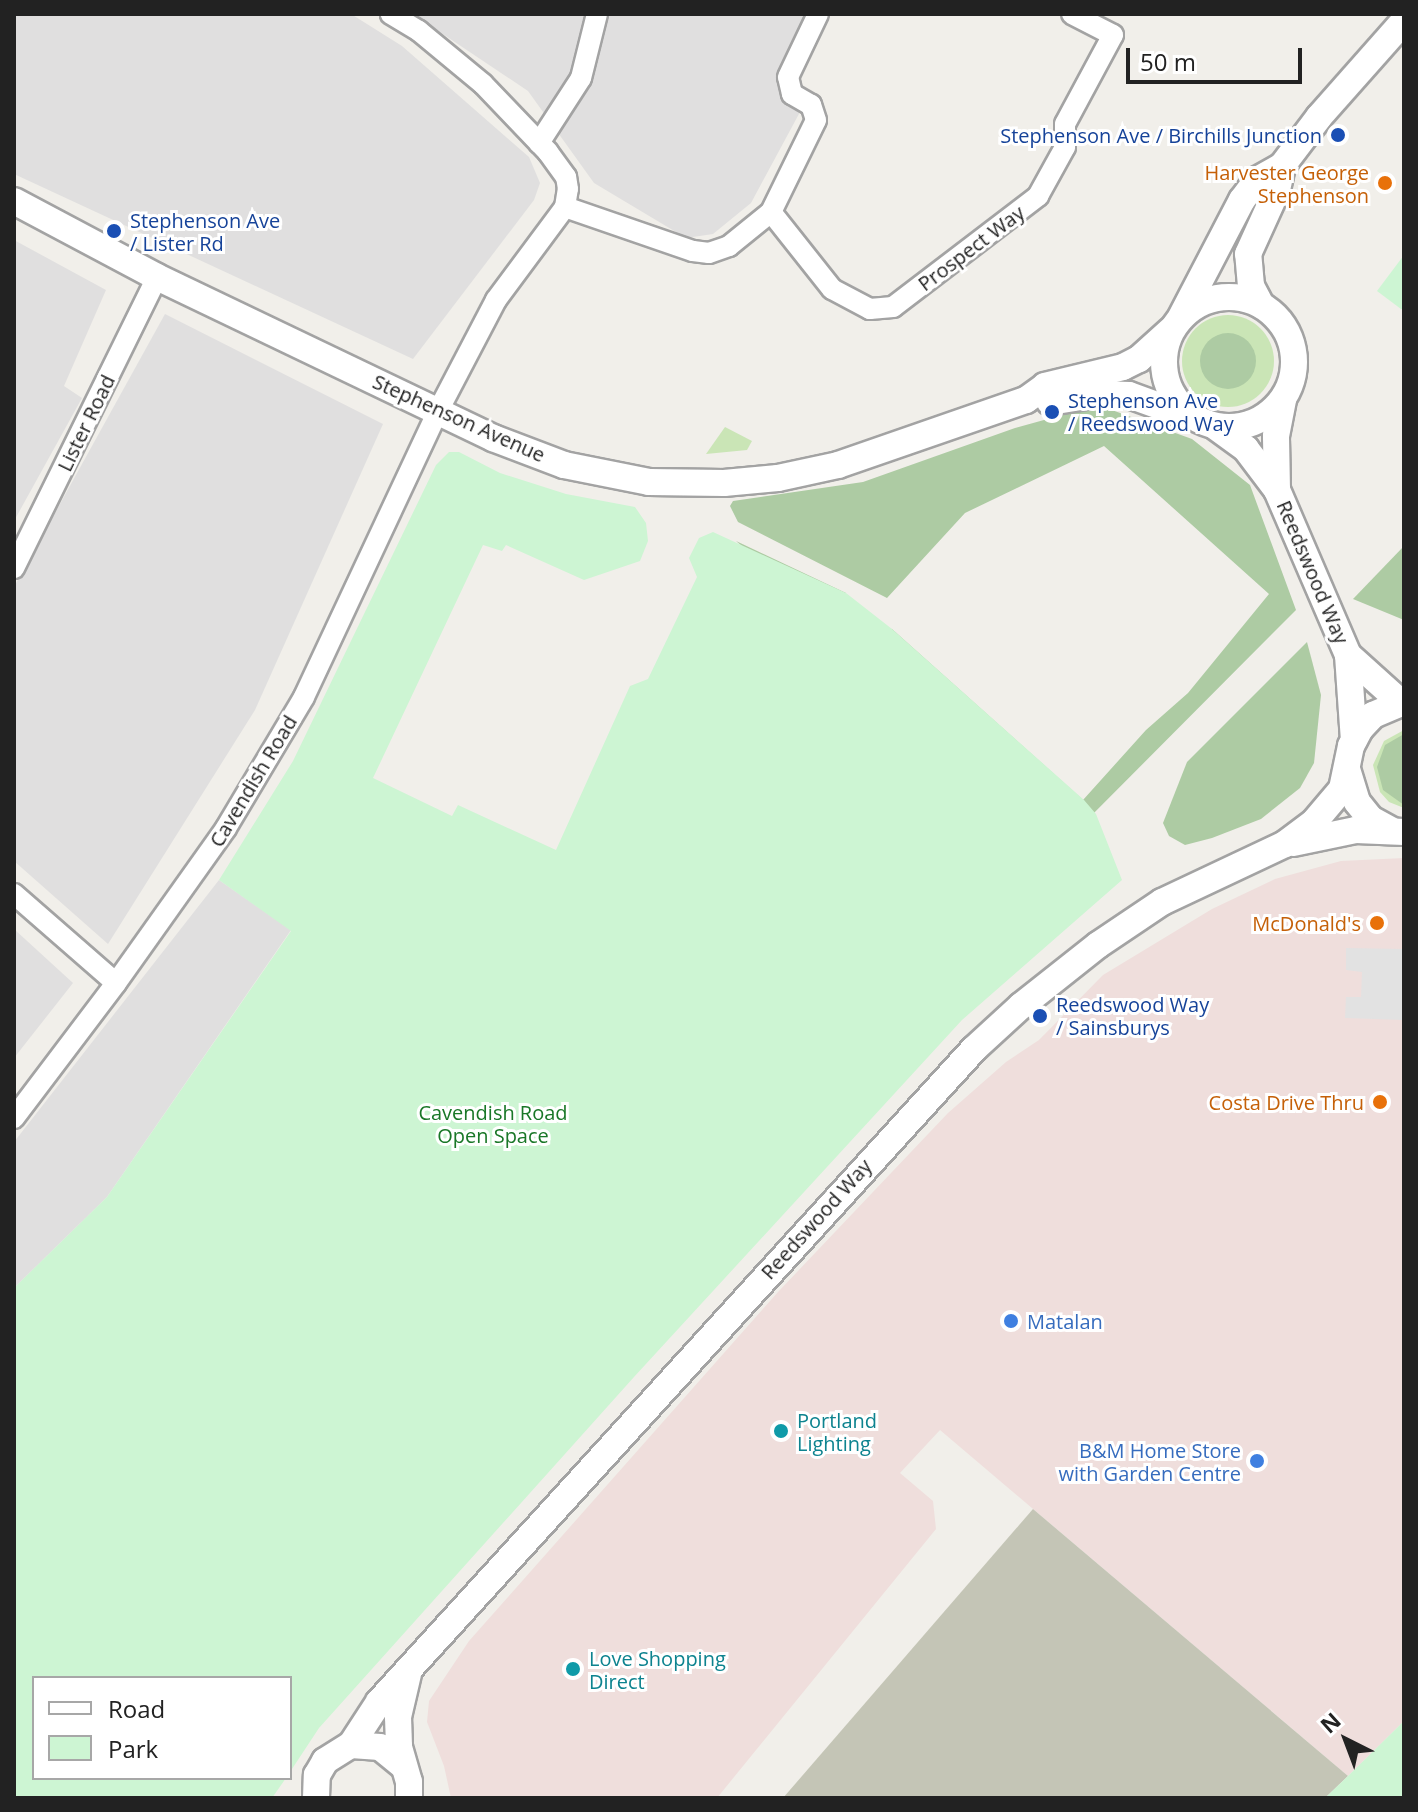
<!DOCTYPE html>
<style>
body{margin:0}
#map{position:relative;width:1418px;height:1812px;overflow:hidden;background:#f1efea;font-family:"Open Sans",sans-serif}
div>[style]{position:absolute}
.residential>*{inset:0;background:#e0dfdf}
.commercial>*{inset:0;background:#efdedc}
.construction>*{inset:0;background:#c4c5b6}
.grass>*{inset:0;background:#cae5b6}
.round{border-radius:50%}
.forest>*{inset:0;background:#adcba3}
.park>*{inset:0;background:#cdf5d3}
.parking>*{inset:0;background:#e2e2e2}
.roads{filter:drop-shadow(2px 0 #a3a3a3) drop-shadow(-2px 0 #a3a3a3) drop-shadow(0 2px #a3a3a3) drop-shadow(0 -2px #a3a3a3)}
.minor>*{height:20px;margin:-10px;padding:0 10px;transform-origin:10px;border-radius:10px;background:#fff}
.tertiary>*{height:26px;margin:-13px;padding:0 13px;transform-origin:13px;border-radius:13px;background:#fff}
.tertiary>.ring{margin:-13px;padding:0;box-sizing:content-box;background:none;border:26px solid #fff;border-radius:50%}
.dots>*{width:22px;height:22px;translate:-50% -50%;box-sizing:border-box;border:4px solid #fff;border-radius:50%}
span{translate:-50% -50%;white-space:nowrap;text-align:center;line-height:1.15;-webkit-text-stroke:6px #fff;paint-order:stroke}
.transit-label{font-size:20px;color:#164399}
.right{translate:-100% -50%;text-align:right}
.left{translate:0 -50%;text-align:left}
.food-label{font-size:20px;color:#c56008}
.street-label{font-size:20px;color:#222}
.park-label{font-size:20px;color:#197727}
.shop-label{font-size:20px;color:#366cbe}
.culture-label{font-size:20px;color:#0d838f}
.frame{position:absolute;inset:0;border:16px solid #222;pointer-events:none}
.legend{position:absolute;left:32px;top:1676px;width:260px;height:104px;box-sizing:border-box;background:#fff;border:2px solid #a7a7a7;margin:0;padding:10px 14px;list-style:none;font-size:24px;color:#222}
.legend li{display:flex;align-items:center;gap:16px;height:40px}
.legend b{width:40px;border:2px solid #a7a7a7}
.north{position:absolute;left:1306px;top:1700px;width:80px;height:80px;-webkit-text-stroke:6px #fff;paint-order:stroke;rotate:318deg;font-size:22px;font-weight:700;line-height:32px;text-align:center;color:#222}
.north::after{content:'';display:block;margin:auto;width:28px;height:36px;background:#222;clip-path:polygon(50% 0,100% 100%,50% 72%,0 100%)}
.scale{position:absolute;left:1126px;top:48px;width:176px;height:36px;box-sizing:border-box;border:4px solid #222;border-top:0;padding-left:10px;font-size:24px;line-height:28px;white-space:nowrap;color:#222;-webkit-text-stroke:6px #fff;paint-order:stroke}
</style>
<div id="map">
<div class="residential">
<div style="clip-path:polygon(14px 14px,351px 14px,402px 46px,529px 157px,540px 183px,534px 200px,413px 359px,14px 174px)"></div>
<div style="clip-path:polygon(413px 14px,814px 14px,780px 87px,800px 112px,751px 203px,713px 234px,686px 238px,594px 183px,528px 91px)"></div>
<div style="clip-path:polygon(14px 240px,106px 290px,64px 386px,82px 398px,14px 521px)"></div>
<div style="clip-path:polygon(165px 314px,383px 424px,255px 710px,108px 944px,14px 861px,14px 587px)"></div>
<div style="clip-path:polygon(219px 880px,291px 930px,107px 1197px,14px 1288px,14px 1142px)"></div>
<div style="clip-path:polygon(14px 929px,73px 983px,14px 1058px)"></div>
</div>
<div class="commercial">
<div style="clip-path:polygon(1404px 858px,1404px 1721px,1348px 1776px,940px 1430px,900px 1473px,933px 1501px,936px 1529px,717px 1798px,451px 1798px,444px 1766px,427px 1722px,429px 1701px,469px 1641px,778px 1292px,948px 1113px,1006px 1062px,1039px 1040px,1103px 975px,1212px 909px,1275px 879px,1341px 861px)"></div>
</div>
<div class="construction">
<div style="clip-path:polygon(1033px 1509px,1348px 1776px,1325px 1798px,783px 1798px)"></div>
</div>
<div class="grass">
<div class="round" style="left:1182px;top:315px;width:92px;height:92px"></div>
<div style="clip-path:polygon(725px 427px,752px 441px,747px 450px,706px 454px)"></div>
<div style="clip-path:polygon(1404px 730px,1404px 808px,1389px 802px,1380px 792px,1373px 765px,1384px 741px)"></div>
</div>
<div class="forest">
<div class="round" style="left:1200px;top:333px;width:56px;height:56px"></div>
<div style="clip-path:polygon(1098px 405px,1192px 439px,1250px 485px,1296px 610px,1076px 831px,736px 541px,846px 593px,829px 619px,892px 629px,1083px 800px,1146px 730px,1188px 693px,1269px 594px,1104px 446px,965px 513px,887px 598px,738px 522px,730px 506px,733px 501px,863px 482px,1015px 428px)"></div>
<div style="clip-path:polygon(1404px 546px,1404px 620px,1353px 599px)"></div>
<div style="clip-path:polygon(1307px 642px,1321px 695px,1314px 763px,1300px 788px,1261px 819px,1212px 838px,1185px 845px,1169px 836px,1163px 823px,1187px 762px)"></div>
<div style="clip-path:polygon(1404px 734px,1404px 805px,1383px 790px,1377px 767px,1385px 745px)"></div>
</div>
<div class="park">
<div style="clip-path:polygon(1404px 255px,1404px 309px,1401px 309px,1377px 291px)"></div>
<div style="clip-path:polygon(449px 452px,459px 452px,500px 473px,566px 494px,635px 507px,646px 523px,648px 541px,640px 561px,584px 580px,506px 545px,502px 551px,483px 545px,373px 778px,452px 816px,458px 805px,556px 850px,630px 686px,648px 679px,697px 577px,689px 558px,699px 538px,713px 532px,846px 593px,892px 629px,1084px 800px,1096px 814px,1122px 880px,962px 1020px,634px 1377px,319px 1728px,290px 1772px,290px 1678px,34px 1678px,34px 1778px,286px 1778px,272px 1798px,14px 1798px,14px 1288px,107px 1197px,291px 931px,219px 880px,293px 761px,436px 465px)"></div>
<div style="clip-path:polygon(1404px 1721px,1404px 1798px,1325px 1798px,1348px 1776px)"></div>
</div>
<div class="parking">
<div style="clip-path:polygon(1346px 948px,1404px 949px,1404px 1020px,1345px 1018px,1346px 997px,1361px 997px,1362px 972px,1346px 970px)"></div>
</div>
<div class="roads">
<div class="minor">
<div style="left:539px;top:143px;width:77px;rotate:-57.1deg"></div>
<div style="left:581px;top:78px;width:66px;rotate:-76deg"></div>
<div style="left:565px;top:207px;width:135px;rotate:19deg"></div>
<div style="left:693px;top:251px;width:16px;rotate:7deg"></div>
<div style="left:709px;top:253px;width:21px;rotate:-19deg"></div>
<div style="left:729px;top:246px;width:54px;rotate:-39deg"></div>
<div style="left:771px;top:212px;width:102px;rotate:-63.9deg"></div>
<div style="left:816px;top:120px;width:16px;rotate:-108deg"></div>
<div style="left:811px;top:105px;width:22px;rotate:-150deg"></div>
<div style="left:792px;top:94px;width:17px;rotate:-103deg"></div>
<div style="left:788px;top:77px;width:70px;rotate:-64.5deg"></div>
<div style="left:771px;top:212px;width:98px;rotate:51.6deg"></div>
<div style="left:832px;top:289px;width:43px;rotate:27.8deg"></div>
<div style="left:870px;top:309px;width:23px;rotate:-5deg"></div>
<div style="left:893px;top:307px;width:183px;rotate:-37.4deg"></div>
<div style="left:1038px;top:196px;width:56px;rotate:-61.1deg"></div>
<div style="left:1065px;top:147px;width:23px;rotate:-90deg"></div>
<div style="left:1065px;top:124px;width:101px;rotate:-61.7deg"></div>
<div style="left:1113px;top:35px;width:46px;rotate:-152.9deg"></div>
<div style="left:14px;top:568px;width:324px;rotate:-63.8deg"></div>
<div style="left:14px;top:894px;width:135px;rotate:41.1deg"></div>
<div style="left:14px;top:1118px;width:169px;rotate:-52.9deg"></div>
<div style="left:116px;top:983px;width:190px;rotate:-54.6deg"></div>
<div style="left:226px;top:828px;width:152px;rotate:-59.2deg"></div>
<div style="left:304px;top:697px;width:316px;rotate:-64.9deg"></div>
<div style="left:438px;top:411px;width:125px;rotate:-62.4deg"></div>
<div style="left:496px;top:300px;width:116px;rotate:-53.4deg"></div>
<div style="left:565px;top:207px;width:18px;rotate:-81deg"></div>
<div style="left:568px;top:189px;width:12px;rotate:-99deg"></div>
<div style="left:566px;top:177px;width:31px;rotate:-126deg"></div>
<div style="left:548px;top:152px;width:94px;rotate:-133.7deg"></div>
<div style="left:483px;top:84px;width:83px;rotate:-140.4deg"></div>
<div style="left:419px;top:31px;width:33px;rotate:-149deg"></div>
</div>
<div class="tertiary">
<div style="left:14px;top:201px;width:162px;rotate:28deg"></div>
<div style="left:157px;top:277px;width:373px;rotate:25.6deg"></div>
<div style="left:493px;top:438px;width:76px;rotate:20.8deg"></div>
<div style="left:564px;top:465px;width:87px;rotate:11.3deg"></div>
<div style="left:649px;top:482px;width:75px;rotate:0.8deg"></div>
<div style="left:724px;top:483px;width:54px;rotate:-5.3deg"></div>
<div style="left:778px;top:478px;width:61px;rotate:-12.2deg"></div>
<div style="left:838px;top:465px;width:199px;rotate:-19.1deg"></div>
<div style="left:1026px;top:400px;width:24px;rotate:-36deg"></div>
<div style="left:1045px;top:386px;width:80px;rotate:-13.7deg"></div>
<div style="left:1123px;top:367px;width:18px;rotate:-27deg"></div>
<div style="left:1139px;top:359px;width:43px;rotate:-42.2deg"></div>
<div class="ring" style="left:1164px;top:297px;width:104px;height:104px"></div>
<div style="left:1261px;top:305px;width:21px;rotate:-118deg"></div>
<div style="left:1251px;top:286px;width:32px;rotate:-95deg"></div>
<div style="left:1248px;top:254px;width:70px;rotate:-65.6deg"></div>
<div style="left:1277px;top:190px;width:25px;rotate:-78deg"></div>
<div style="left:1181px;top:317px;width:132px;rotate:-62.5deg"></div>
<div style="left:1242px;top:200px;width:25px;rotate:-53deg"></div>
<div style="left:1257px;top:180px;width:29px;rotate:-29deg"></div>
<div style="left:1282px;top:166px;width:61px;rotate:-52.9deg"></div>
<div style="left:1319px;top:117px;width:128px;rotate:-48.5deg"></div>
<div style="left:1050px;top:402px;width:50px;rotate:-9.3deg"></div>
<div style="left:1099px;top:394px;width:30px;rotate:2deg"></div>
<div style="left:1129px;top:395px;width:62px;rotate:19.9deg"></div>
<div style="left:1216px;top:427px;width:37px;rotate:36deg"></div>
<div style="left:1246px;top:449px;width:51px;rotate:52.9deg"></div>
<div style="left:1277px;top:490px;width:180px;rotate:66.7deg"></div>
<div style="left:1348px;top:655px;width:85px;rotate:86deg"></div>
<div style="left:1277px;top:490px;width:54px;rotate:-91.1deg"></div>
<div style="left:1276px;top:436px;width:37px;rotate:-79deg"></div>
<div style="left:1348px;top:655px;width:66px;rotate:41.9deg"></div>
<div style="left:1397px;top:699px;width:7px;rotate:8deg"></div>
<div style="left:1347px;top:769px;width:34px;rotate:73deg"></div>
<div style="left:1357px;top:802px;width:22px;rotate:51deg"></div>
<div style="left:1371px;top:819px;width:23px;rotate:29deg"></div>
<div style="left:1293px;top:843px;width:64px;rotate:-11.7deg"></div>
<div style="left:1356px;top:830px;width:48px;rotate:2.4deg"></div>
<div style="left:408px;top:1674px;width:44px;rotate:103.1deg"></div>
<div style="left:398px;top:1717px;width:30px;rotate:88deg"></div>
<div style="left:399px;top:1747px;width:36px;rotate:74deg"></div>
<div style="left:409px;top:1782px;width:16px;rotate:90deg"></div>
<div style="left:351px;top:1745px;width:51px;rotate:-56.9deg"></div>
<div style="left:379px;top:1702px;width:883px;rotate:-47.66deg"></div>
<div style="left:974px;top:1049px;width:64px;rotate:-42.5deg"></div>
<div style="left:1021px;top:1006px;width:98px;rotate:-38.4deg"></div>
<div style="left:1098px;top:945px;width:77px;rotate:-33.9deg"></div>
<div style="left:1162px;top:902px;width:136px;rotate:-25.2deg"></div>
<div style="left:1285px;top:844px;width:38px;rotate:-37deg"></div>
<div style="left:1315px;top:821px;width:42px;rotate:-49.8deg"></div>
<div style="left:1342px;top:789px;width:44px;rotate:-78.2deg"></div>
<div style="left:1351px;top:746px;width:19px;rotate:-62deg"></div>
<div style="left:1360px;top:729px;width:19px;rotate:-47deg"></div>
<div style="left:1373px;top:715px;width:34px;rotate:-23deg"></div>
<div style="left:316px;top:1798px;width:23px;rotate:-88deg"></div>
<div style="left:317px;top:1775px;width:16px;rotate:-60deg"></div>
<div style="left:325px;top:1761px;width:31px;rotate:-32deg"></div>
<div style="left:351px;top:1745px;width:29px;rotate:4deg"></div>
<div style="left:380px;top:1747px;width:28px;rotate:39deg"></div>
</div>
</div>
<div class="dots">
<div style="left:1338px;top:135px;background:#1a4fb4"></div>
<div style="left:1385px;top:183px;background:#e8710a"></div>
<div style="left:114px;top:231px;background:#1a4fb4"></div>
<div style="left:1052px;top:412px;background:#1a4fb4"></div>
<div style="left:1377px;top:923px;background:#e8710a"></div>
<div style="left:1040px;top:1016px;background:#1a4fb4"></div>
<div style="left:1380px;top:1102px;background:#e8710a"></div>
<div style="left:1011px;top:1321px;background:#3f7fe0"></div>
<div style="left:781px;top:1431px;background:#0f9aa8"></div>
<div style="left:1257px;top:1461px;background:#3f7fe0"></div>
<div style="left:573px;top:1669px;background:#0f9aa8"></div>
</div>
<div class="transit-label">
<span class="right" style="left:1322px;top:135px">Stephenson Ave / Birchills Junction</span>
<span class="left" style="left:130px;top:232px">Stephenson Ave<br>/ Lister Rd</span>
<span class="left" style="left:1068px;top:412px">Stephenson Ave<br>/ Reedswood Way</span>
<span class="left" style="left:1056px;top:1016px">Reedswood Way<br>/ Sainsburys</span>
</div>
<div class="food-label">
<span class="right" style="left:1369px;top:184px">Harvester George<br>Stephenson</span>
<span class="right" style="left:1361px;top:923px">McDonald's</span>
<span class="right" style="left:1364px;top:1102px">Costa Drive Thru</span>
</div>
<div class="street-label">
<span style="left:971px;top:248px;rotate:-37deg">Prospect Way</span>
<span style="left:459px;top:418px;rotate:24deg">Stephenson Avenue</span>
<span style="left:86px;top:423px;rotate:-64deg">Lister Road</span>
<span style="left:1313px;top:572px;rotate:67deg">Reedswood Way</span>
<span style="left:253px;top:781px;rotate:-59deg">Cavendish Road</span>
<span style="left:816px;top:1219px;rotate:-48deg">Reedswood Way</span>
</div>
<div class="park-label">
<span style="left:493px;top:1124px">Cavendish Road<br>Open Space</span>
</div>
<div class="shop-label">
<span class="left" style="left:1027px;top:1321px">Matalan</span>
<span class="right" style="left:1241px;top:1462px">B&amp;M Home Store<br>with Garden Centre</span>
</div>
<div class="culture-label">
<span class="left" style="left:797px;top:1432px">Portland<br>Lighting</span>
<span class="left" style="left:589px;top:1670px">Love Shopping<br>Direct</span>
</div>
<div class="frame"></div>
<ul class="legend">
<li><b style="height:10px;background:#fff"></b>Road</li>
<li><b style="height:22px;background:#cdf5d3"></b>Park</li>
</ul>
<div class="north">N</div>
<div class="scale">50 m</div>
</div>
